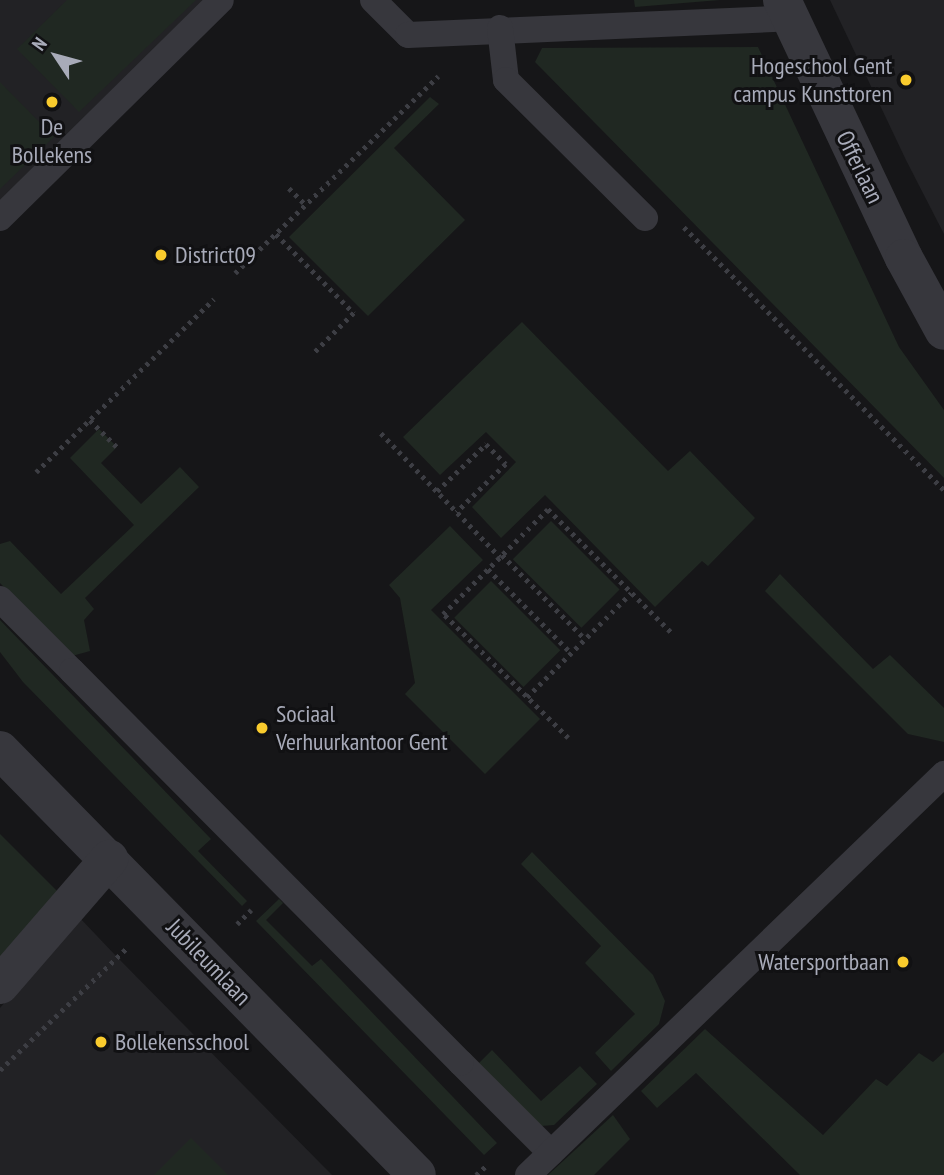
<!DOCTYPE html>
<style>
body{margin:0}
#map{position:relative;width:944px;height:1175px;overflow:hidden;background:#161618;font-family:"PT Sans Narrow",sans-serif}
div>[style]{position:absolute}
.built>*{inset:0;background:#222225}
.green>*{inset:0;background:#202822;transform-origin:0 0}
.path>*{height:4.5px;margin-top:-2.25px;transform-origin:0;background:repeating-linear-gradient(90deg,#3d3e44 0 3.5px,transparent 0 8.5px)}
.lane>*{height:26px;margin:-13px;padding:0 13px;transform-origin:13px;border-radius:13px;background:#37373d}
.street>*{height:38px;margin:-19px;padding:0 19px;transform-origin:19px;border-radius:19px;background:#37373d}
.lane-bridge>*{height:26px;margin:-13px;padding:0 13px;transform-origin:13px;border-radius:13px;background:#37373d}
.dots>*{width:19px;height:19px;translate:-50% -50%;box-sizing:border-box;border:4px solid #111113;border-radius:50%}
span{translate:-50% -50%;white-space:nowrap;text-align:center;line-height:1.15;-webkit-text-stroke:6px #111113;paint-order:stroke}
.poi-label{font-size:24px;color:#a8abb9}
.right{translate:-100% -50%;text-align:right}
.left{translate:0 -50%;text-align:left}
.street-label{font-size:24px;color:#a8abb9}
.north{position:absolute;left:21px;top:21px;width:70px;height:70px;-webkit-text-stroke:5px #111113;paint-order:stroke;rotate:306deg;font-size:19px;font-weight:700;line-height:28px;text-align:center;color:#a8abb9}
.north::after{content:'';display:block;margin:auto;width:24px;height:32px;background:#a8abb9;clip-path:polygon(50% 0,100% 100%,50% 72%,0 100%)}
</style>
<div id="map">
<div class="built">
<div style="clip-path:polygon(0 0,207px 0,0 205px)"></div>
<div style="clip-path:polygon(830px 0,944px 0,944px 234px,906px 160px)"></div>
<div style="clip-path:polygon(78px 916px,117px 957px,332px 1175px,0 1175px,0 1008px)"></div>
</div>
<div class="green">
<div style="clip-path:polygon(67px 0,196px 0,79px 112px,17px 49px)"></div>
<div style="clip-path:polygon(634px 0,720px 0,635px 7px)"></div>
<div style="clip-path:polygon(758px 47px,899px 347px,944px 410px,944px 478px,535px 62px,542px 48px)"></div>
<div style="clip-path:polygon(0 82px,54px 137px,0 189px)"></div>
<div style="clip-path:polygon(430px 97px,439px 104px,394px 148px,465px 220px,368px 316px,289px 237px)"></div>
<div style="clip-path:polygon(522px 322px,668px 471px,690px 451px,755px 518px,708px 566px,702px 561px,655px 607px,545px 495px,501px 538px,472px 507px,516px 462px,486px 432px,440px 475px,403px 437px)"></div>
<div style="clip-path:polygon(99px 429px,117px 447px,101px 463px,141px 504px,180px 467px,199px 487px,85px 598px,94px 609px,84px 620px,90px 651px,72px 656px,0 583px,0 544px,10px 541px,61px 594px,134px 525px,70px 458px)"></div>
<div style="left:551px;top:521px;width:97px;height:54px;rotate:45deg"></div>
<div style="clip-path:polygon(450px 526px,483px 560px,431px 610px,540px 719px,485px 774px,405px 694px,415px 683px,400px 598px,389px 585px)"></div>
<div style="clip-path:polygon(780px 574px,873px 669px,890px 655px,944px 708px,944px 742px,908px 734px,765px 591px)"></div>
<div style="left:491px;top:581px;width:98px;height:52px;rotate:45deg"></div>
<div style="clip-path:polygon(0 620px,211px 839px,198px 851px,247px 901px,242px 906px,23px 682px,0 652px)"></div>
<div style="clip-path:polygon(0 834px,58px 892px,0 958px)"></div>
<div style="clip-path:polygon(532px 852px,653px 975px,665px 1001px,659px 1024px,611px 1071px,595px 1053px,635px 1014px,585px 963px,601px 946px,521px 864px)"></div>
<div style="clip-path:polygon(279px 899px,283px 903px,266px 920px,312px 966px,321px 959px,497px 1143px,484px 1155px,256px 921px)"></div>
<div style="clip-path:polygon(705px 1029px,823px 1135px,876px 1079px,887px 1086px,919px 1053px,933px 1062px,944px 1052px,944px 1175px,800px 1175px,696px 1073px,657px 1108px,641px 1091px)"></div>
<div style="clip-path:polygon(492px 1050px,541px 1101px,580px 1066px,597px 1084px,554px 1125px,541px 1126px,477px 1065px)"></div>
<div style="clip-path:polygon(613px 1115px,630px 1139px,594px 1175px,548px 1175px)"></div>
<div style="clip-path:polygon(191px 1138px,228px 1175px,154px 1175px)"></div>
</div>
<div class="path">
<div style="left:289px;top:188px;width:24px;rotate:45deg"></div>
<div style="left:684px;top:227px;width:370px;rotate:45.3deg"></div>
<div style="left:276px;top:234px;width:111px;rotate:45.4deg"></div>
<div style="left:354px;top:313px;width:55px;rotate:135deg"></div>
<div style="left:235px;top:273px;width:283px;rotate:-44.1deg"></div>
<div style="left:90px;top:420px;width:38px;rotate:45deg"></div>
<div style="left:381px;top:433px;width:172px;rotate:46.2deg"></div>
<div style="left:36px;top:472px;width:248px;rotate:-44.2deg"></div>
<div style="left:437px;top:491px;width:68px;rotate:-43.8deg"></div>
<div style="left:486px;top:444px;width:28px;rotate:45deg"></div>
<div style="left:506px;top:464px;width:69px;rotate:135.6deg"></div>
<div style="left:502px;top:555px;width:118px;rotate:45.3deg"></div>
<div style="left:488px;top:569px;width:118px;rotate:45.3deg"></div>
<div style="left:527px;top:697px;width:147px;rotate:-45deg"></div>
<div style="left:568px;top:738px;width:176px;rotate:-135.2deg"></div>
<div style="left:443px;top:614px;width:148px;rotate:-45deg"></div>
<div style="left:548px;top:509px;width:178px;rotate:45deg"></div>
<div style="left:237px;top:924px;width:20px;rotate:-45deg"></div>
<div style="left:0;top:1070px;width:178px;rotate:-43.9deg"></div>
<div style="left:476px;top:1175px;width:13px;rotate:-42deg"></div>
</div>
<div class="lane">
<div style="left:373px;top:0;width:49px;rotate:45deg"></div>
<div style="left:408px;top:35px;width:382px;rotate:-2.5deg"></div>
<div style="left:500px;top:28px;width:52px;rotate:83.4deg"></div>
<div style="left:506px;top:80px;width:196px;rotate:44.8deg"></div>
<div style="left:0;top:218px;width:310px;rotate:-44.6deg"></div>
<div style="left:0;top:599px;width:102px;rotate:45deg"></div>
<div style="left:461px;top:1063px;width:127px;rotate:45deg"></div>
<div style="left:528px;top:1175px;width:578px;rotate:-43.95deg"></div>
</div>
<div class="street">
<div style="left:782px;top:0;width:285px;rotate:64.7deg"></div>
<div style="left:904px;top:258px;width:83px;rotate:61.3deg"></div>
<div style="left:0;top:750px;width:595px;rotate:45.54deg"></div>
<div style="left:0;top:985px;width:167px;rotate:-49.1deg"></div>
</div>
<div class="lane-bridge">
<div style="left:72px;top:671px;width:552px;rotate:45.22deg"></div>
</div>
<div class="dots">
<div style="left:906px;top:80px;background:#f9cb2d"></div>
<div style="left:52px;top:102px;background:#f9cb2d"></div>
<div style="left:161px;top:255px;background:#f9cb2d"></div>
<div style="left:262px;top:728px;background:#f9cb2d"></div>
<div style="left:903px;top:962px;background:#f9cb2d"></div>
<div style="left:101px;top:1042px;background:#f9cb2d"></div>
</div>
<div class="poi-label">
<span class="right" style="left:892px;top:80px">Hogeschool Gent<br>campus Kunsttoren</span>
<span style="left:52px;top:141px">De<br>Bollekens</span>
<span class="left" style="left:175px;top:255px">District09</span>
<span class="left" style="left:276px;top:728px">Sociaal<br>Verhuurkantoor Gent</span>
<span class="right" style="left:889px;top:962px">Watersportbaan</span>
<span class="left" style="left:115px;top:1042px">Bollekensschool</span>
</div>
<div class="street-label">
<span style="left:860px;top:167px;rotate:64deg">Offerlaan</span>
<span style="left:209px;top:962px;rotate:46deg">Jubileumlaan</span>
</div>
<div class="north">N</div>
</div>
